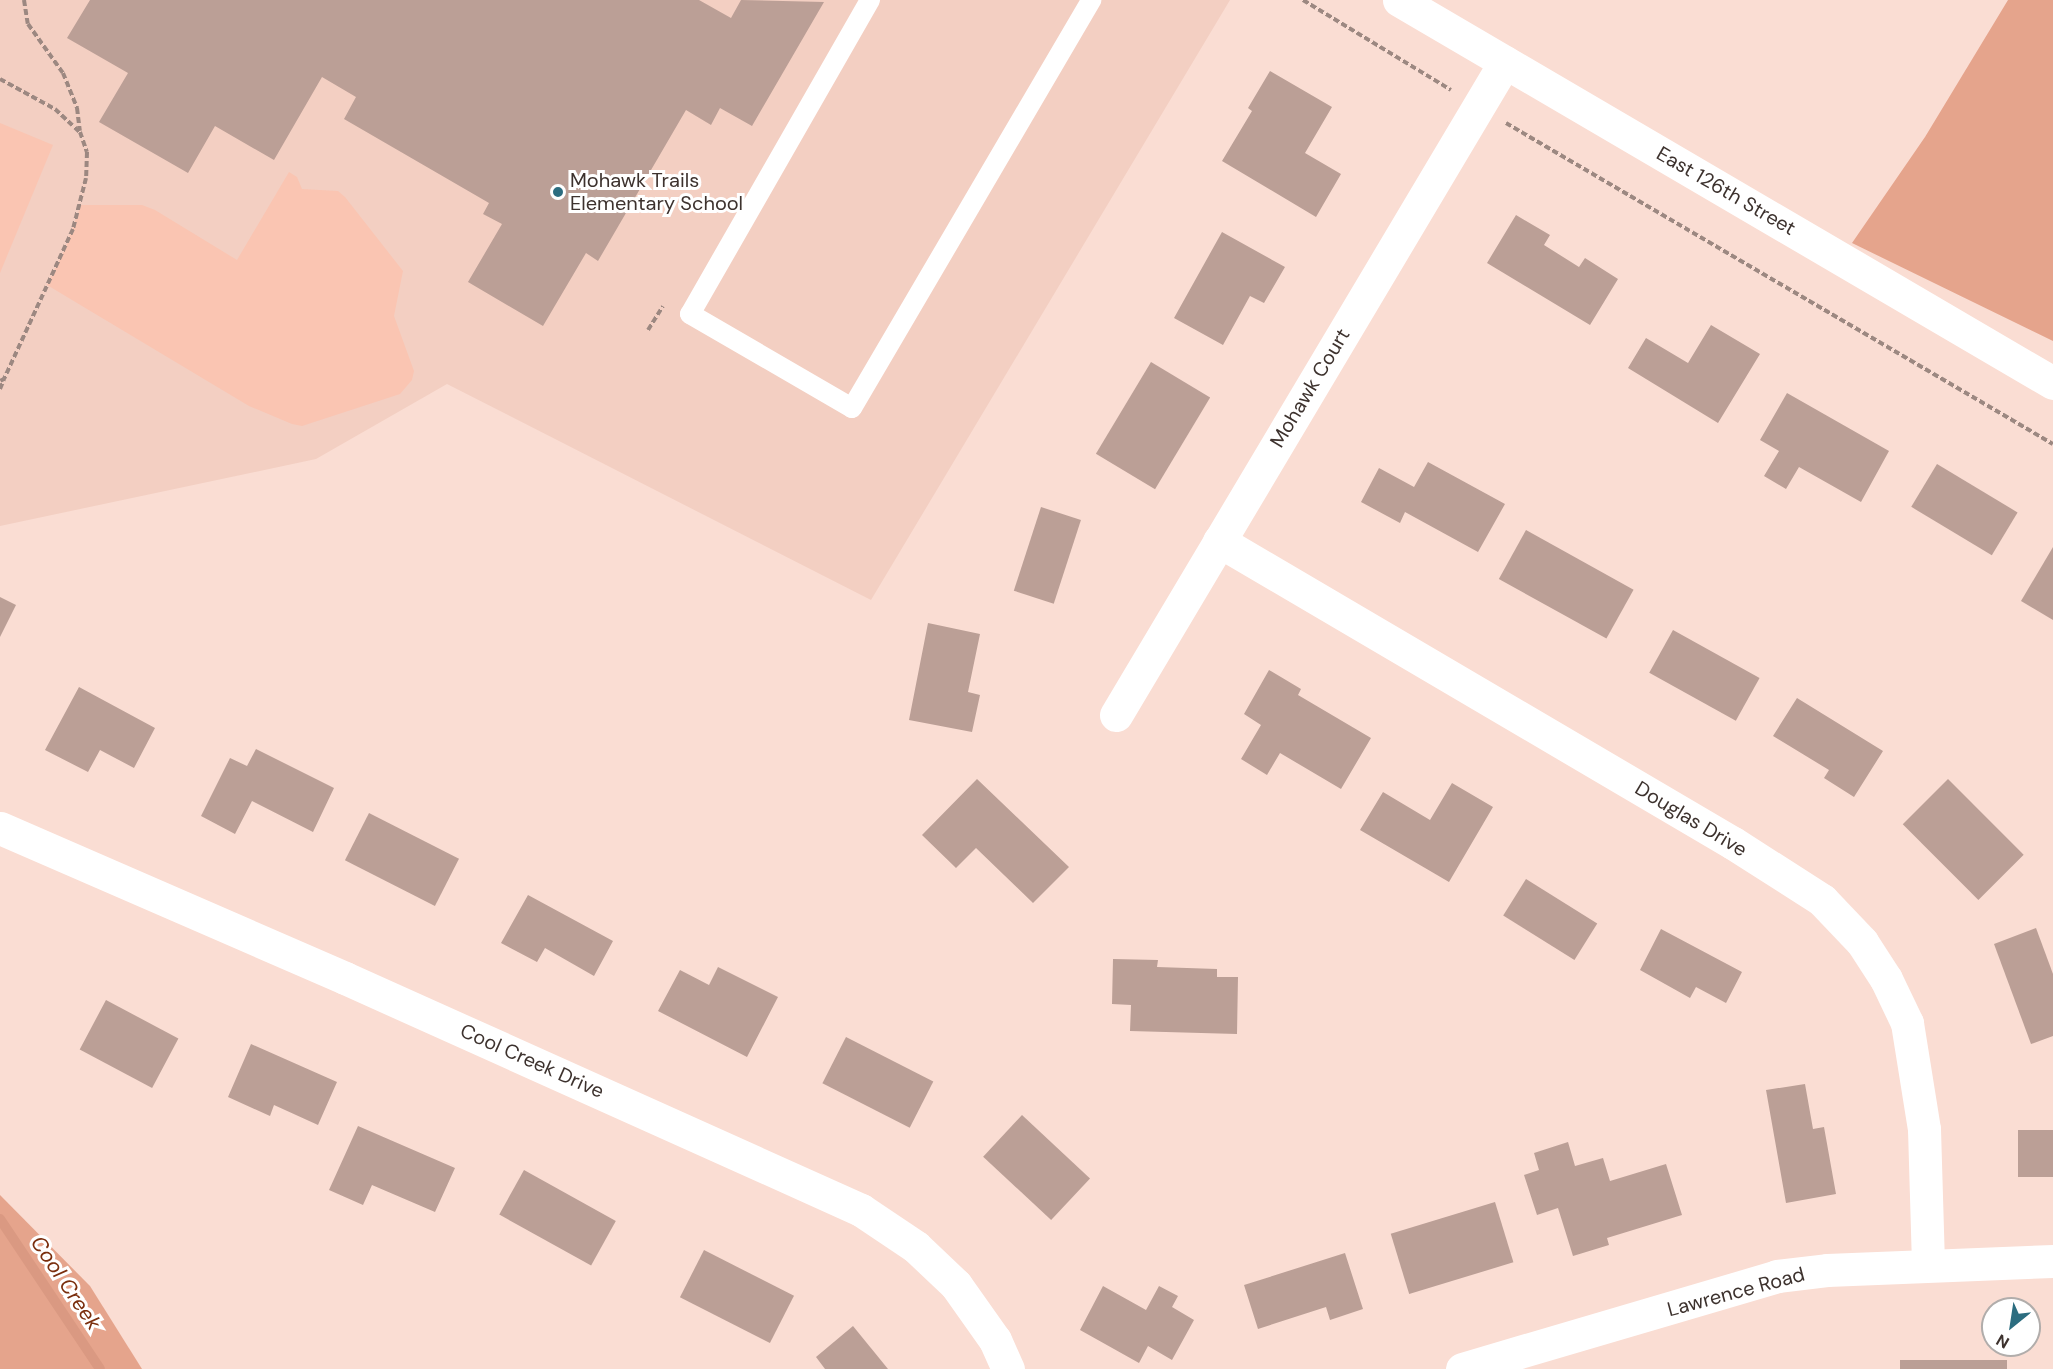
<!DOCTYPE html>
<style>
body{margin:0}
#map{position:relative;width:2053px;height:1369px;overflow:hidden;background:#faddd3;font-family:"DM Sans",sans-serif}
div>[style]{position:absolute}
.built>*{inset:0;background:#f3cfc2}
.green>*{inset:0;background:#fac5b2}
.forest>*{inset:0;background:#e5a48c}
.stream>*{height:10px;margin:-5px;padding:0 5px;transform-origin:5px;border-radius:5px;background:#da9982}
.building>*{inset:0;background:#bb9f96;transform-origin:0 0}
.path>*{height:4px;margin-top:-2px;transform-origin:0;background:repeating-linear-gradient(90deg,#9c8881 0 6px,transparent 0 9px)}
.service>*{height:20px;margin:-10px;padding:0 10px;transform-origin:10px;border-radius:10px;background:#fff}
.minor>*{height:33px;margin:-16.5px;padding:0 16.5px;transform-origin:16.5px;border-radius:16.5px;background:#fff}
.tertiary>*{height:33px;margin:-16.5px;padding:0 16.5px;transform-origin:16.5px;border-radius:16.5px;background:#fff}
.dots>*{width:16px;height:16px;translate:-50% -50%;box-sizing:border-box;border:3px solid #fff;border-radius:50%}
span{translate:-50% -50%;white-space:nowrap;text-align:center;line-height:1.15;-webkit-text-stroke:6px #fff;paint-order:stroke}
.poi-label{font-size:20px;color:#3d322e}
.left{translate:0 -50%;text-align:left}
.street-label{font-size:20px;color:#3d322e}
.water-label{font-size:21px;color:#7a2e0d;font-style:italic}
.north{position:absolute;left:1981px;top:1297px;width:60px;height:60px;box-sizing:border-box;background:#fff;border:2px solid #b1adab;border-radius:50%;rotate:210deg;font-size:16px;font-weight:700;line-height:24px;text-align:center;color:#3d322e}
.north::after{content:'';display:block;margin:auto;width:21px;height:27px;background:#2c6d80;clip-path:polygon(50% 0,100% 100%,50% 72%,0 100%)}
</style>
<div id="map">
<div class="built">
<div style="clip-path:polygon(0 0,1230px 0,871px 600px,447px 384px,316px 459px,0 526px)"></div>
</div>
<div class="green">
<div style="clip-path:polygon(0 123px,53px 145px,0 273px)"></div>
<div style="clip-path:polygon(289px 172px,297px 177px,302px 189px,338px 191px,345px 197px,403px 271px,394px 316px,414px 371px,412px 380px,400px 394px,302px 426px,292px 424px,249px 406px,47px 285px,65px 249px,81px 205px,142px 205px,155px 210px,237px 260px)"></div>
</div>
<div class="forest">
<div style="clip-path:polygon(2008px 0,2053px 0,2053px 341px,1852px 243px,1925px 137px)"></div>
<div style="clip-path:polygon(0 1195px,90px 1286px,142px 1369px,0 1369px)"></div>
</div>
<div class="stream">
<div style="left:0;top:1219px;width:180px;rotate:56.3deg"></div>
</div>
<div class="building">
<div style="clip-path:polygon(90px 0,699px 0,731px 18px,741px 0,824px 2px,752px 126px,720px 108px,711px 125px,686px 110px,598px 261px,586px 253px,543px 326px,468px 282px,502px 224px,483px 214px,489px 203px,344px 119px,356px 97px,322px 77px,274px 160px,215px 126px,188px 173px,99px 122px,128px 73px,67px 38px)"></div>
<div style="clip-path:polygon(1270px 71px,1332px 107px,1305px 153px,1341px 174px,1316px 217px,1222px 161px,1252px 111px,1248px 108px)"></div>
<div style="clip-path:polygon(1516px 215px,1550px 235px,1544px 245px,1579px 267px,1585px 258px,1618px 279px,1590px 325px,1487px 263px)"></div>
<div style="clip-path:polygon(1222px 232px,1285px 267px,1264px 303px,1250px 296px,1223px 345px,1174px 318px)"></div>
<div style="clip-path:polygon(1711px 325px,1760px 354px,1718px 423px,1628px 368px,1646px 338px,1688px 363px)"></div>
<div style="left:1151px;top:362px;width:69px;height:107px;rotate:31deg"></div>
<div style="clip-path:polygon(1787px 393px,1889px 451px,1861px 502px,1799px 467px,1786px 489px,1764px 476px,1779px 451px,1760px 440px)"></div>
<div style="clip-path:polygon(1428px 462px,1505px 504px,1478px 552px,1405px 512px,1400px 523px,1361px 502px,1379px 468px,1414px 487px)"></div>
<div style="left:1937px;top:464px;width:94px;height:50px;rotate:31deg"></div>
<div style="left:1041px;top:507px;width:42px;height:88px;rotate:18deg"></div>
<div style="left:1526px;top:530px;width:123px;height:56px;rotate:29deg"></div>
<div style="clip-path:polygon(2053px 547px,2053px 620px,2021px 601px)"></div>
<div style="clip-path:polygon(0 597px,16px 605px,0 637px)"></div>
<div style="clip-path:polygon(928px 623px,980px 634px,968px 692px,980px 695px,972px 732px,909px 720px)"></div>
<div style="left:1673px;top:630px;width:99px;height:49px;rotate:29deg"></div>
<div style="clip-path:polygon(1269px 670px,1301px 689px,1298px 695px,1371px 738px,1341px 789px,1280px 753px,1267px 775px,1241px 759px,1261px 725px,1244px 714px)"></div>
<div style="clip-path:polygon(79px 687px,155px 728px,134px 768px,100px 750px,88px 772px,45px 750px)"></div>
<div style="clip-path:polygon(1797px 698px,1883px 751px,1854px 797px,1824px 778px,1829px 770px,1773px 736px)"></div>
<div style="clip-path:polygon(256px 749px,334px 788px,313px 832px,252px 801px,235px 834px,201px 816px,230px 758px,247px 766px)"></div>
<div style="clip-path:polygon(977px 779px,1069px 867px,1033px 903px,976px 848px,956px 868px,922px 835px)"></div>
<div style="left:1948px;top:779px;width:107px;height:64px;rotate:45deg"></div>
<div style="clip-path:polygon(1452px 783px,1493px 807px,1449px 882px,1360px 830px,1383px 792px,1430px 820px)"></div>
<div style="left:369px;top:813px;width:101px;height:53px;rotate:27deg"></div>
<div style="left:1526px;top:879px;width:84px;height:43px;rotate:32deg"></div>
<div style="clip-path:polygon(528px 895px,613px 941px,594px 976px,545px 948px,537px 962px,501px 943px)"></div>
<div style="clip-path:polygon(2036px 928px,2053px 974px,2053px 1036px,2031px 1044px,1994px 944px)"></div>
<div style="clip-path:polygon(1661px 929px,1742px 972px,1726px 1003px,1696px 987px,1690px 998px,1640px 970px)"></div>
<div style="clip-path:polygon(1113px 959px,1158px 960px,1157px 967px,1217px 969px,1217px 977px,1238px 977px,1237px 1034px,1130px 1031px,1131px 1005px,1112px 1004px)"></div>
<div style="clip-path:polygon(718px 967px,778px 997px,747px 1057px,658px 1011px,680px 970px,709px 985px)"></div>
<div style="left:106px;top:1000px;width:82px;height:56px;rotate:28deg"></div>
<div style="left:846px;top:1037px;width:98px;height:52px;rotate:27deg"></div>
<div style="clip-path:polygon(251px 1044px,337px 1082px,318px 1125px,274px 1105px,270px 1116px,228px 1097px)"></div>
<div style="clip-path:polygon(1805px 1084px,1813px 1129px,1824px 1127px,1836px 1194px,1786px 1203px,1766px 1090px)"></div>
<div style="left:1022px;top:1115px;width:93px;height:57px;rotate:43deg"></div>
<div style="clip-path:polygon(358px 1126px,455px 1168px,435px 1212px,372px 1185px,363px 1205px,329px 1190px)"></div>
<div style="left:2018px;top:1130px;width:35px;height:47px"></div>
<div style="clip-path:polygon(1568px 1142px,1575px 1166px,1603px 1158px,1610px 1181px,1666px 1164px,1682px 1215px,1607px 1238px,1609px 1245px,1573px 1256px,1558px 1208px,1537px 1215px,1524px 1175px,1539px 1170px,1534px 1153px)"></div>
<div style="left:524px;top:1170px;width:105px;height:51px;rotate:29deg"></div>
<div style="left:1495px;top:1202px;width:63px;height:109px;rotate:73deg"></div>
<div style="left:704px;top:1250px;width:101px;height:53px;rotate:27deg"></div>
<div style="clip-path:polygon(1345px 1253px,1363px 1309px,1330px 1320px,1326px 1307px,1258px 1329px,1244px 1285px)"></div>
<div style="clip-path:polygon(1103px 1286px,1146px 1310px,1159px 1286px,1178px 1296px,1172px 1307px,1194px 1320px,1172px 1360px,1148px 1346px,1139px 1363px,1080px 1330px)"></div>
<div style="clip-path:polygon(853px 1326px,888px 1369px,825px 1369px,816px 1357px)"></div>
<div style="left:1900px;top:1360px;width:107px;height:9px"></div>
</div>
<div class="path">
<div style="left:24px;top:0;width:24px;rotate:81deg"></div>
<div style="left:28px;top:24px;width:60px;rotate:54.5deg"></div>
<div style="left:63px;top:73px;width:38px;rotate:68deg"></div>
<div style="left:77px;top:108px;width:23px;rotate:83deg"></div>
<div style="left:1303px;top:0;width:173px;rotate:31.3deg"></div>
<div style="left:0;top:79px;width:63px;rotate:28.6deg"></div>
<div style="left:55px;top:109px;width:34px;rotate:43deg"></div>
<div style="left:80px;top:132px;width:21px;rotate:71deg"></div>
<div style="left:87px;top:152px;width:26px;rotate:92deg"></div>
<div style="left:86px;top:178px;width:53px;rotate:104.3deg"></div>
<div style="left:73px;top:229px;width:165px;rotate:114.7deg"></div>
<div style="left:4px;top:379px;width:4px;rotate:153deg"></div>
<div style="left:1506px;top:123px;width:634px;rotate:30.41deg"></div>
<div style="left:648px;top:330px;width:28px;rotate:-58deg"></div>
<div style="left:0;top:389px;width:11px;rotate:-68deg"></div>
</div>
<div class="service">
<div style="left:870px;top:0;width:362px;rotate:119.8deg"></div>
<div style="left:690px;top:314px;width:187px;rotate:30.1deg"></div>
<div style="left:852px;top:408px;width:473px;rotate:-59.6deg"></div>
</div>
<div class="minor">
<div style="left:1219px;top:541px;width:596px;rotate:30.44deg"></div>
<div style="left:1733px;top:843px;width:106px;rotate:32.6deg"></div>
<div style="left:1822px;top:900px;width:58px;rotate:46.4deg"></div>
<div style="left:1862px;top:942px;width:44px;rotate:57deg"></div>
<div style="left:1886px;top:979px;width:49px;rotate:64.5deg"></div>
<div style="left:1907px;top:1023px;width:107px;rotate:80.9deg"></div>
<div style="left:1924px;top:1129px;width:135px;rotate:88.3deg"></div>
<div style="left:1116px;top:715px;width:760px;rotate:-59.22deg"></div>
<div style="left:0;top:828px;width:376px;rotate:23.5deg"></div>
<div style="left:345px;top:978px;width:566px;rotate:24.21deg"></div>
<div style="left:861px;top:1210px;width:66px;rotate:33.9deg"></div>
<div style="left:916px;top:1247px;width:55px;rotate:43.5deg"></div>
<div style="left:956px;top:1285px;width:67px;rotate:54.7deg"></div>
<div style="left:995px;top:1340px;width:32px;rotate:66deg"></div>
<div style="left:1462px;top:1369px;width:328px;rotate:-16.4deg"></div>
<div style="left:1777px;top:1276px;width:50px;rotate:-6.8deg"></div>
<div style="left:1827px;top:1270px;width:226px;rotate:-2.3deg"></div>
</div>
<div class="tertiary">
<div style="left:1399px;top:0;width:758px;rotate:30.35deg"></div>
</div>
<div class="dots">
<div style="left:558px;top:192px;background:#2c6d80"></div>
</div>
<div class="poi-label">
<span class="left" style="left:570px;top:192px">Mohawk Trails<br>Elementary School</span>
</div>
<div class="street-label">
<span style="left:1726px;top:191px;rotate:30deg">East 126th Street</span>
<span style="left:1310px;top:388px;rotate:-59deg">Mohawk Court</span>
<span style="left:1691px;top:819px;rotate:31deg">Douglas Drive</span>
<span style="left:532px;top:1061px;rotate:24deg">Cool Creek Drive</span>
<span style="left:1736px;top:1292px;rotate:-15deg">Lawrence Road</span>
</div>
<div class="water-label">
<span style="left:66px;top:1283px;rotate:56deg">Cool Creek</span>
</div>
<div class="north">N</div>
</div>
